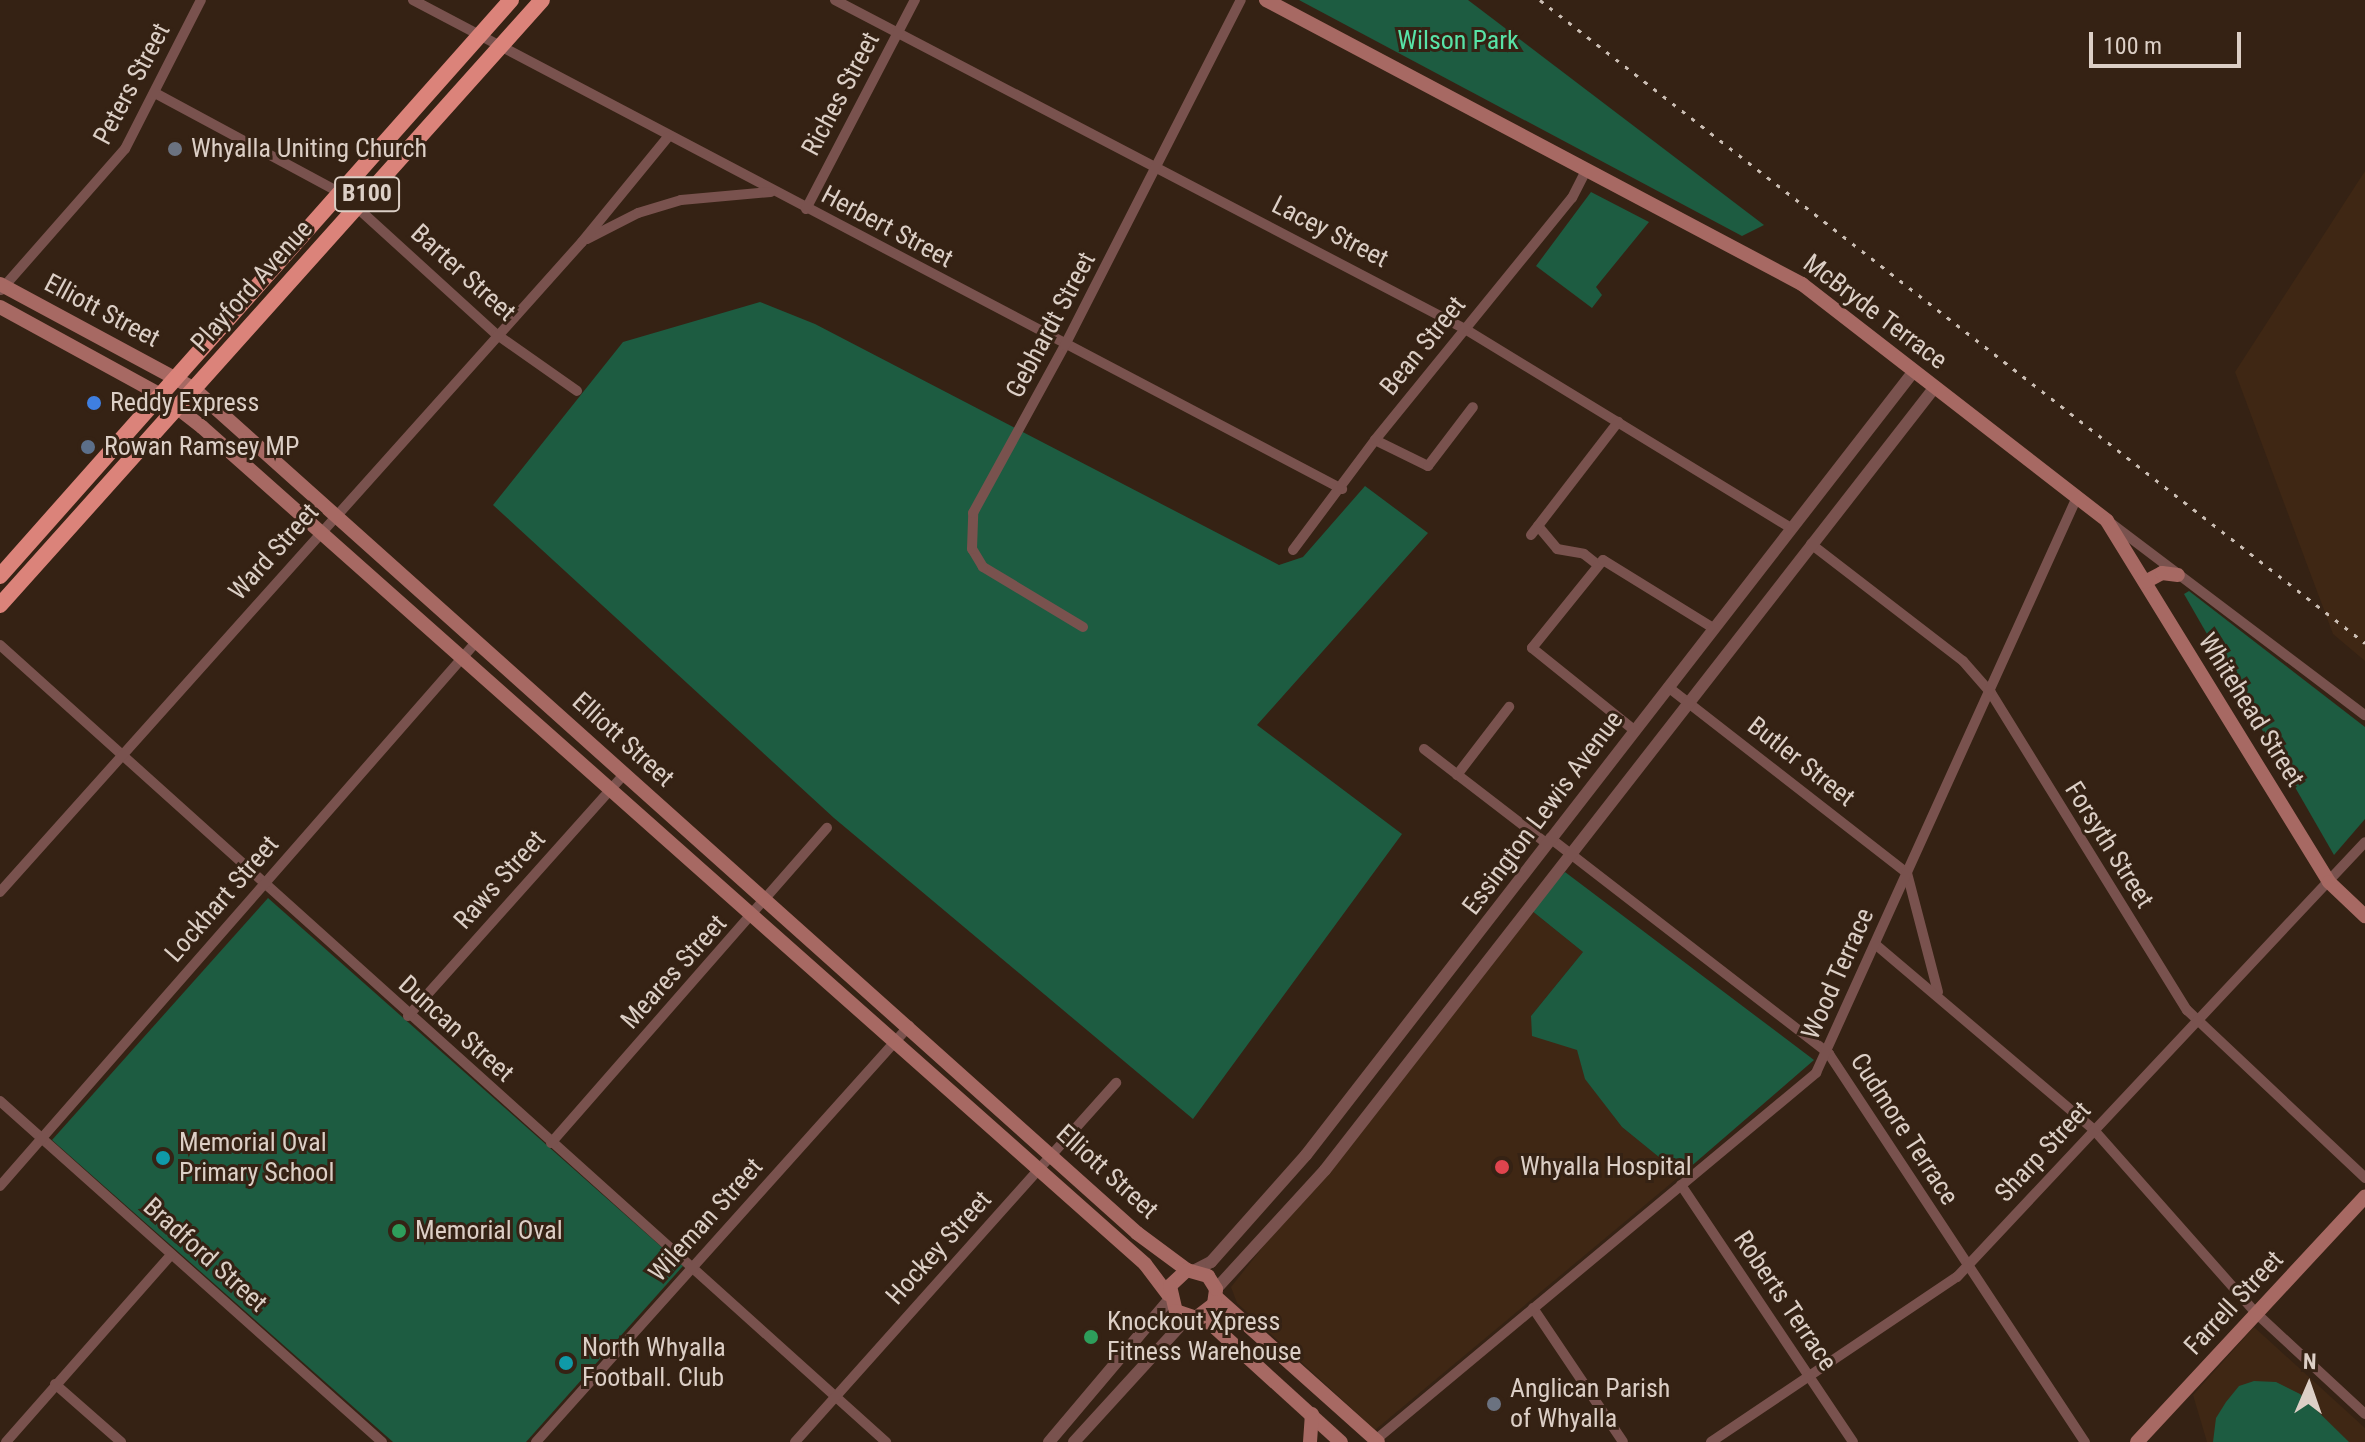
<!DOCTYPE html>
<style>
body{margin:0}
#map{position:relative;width:2365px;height:1442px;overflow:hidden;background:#352214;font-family:"Roboto Condensed",sans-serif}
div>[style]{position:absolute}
.built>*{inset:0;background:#3f2714}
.green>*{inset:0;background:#1d5c41}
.minor>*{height:10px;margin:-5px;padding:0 5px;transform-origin:5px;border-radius:5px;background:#79524e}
.tertiary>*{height:12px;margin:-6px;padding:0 6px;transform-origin:6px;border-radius:6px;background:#79524e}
.secondary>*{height:14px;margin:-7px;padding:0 7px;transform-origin:7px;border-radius:7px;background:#a76963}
.trunk>*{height:16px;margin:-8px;padding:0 8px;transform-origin:8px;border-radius:8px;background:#db837a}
.rail>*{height:3px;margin-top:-1.5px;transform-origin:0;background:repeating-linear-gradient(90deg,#cabdb3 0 4px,transparent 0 12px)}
.dots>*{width:22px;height:22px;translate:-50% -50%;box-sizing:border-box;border:4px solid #352214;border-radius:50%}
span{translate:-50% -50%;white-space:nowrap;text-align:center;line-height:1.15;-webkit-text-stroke:6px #352214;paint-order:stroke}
.shield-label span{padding:2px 6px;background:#352214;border:2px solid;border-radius:6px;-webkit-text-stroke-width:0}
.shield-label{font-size:24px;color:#dccfc6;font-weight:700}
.park-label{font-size:26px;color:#58e3a7}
.street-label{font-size:26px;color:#dccfc6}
.poi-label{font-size:26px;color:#dccfc6}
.left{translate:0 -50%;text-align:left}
.north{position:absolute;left:2269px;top:1346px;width:80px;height:80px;-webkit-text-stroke:6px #352214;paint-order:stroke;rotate:2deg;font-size:22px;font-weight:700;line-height:32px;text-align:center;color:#dccfc6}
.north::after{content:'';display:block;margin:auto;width:28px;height:36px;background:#dccfc6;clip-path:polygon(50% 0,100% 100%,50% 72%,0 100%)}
.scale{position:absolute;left:2089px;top:32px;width:152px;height:36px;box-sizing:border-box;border:4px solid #dccfc6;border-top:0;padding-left:10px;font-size:24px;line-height:28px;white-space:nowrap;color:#dccfc6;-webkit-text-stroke:6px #352214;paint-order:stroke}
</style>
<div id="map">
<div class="built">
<div style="clip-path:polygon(2365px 171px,2365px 661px,2333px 634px,2235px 372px)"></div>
<div style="clip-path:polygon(1531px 910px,1583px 952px,1531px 1016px,1577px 1049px,1586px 1079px,1622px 1127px,1681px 1175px,1375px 1430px,1237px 1303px,1231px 1287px)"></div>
<div style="clip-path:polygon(2254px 1327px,2365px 1428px,2365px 1442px,2207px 1442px,2193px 1395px)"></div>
</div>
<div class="green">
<div style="clip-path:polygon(1299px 0,1468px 0,1764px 225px,1742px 236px)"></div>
<div style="clip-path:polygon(1591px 192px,1649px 222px,1596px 287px,1602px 295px,1592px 308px,1536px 266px)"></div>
<div style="clip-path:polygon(760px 302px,815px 324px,1279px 565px,1303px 557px,1365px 486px,1428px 533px,1257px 725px,1402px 834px,1193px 1119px,834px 818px,493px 505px,623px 342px)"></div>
<div style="clip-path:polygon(2189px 591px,2365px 727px,2365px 819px,2334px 855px,2184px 594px)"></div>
<div style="clip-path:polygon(1565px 872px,1814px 1060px,1681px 1175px,1622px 1127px,1585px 1079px,1577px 1050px,1532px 1036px,1531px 1016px,1583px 952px,1531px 910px)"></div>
<div style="clip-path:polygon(268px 898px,683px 1266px,526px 1442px,393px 1442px,52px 1140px)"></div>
<div style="clip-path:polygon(2254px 1381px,2276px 1382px,2300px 1394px,2349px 1442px,2213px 1442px,2216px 1418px,2226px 1402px,2239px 1386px)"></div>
</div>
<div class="minor">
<div style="left:413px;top:0;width:1050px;rotate:27.76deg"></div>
<div style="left:835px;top:0;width:711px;rotate:27.57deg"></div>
<div style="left:1465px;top:329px;width:382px;rotate:31.4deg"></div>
<div style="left:155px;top:93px;width:211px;rotate:28.3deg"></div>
<div style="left:341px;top:193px;width:210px;rotate:42.3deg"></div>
<div style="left:496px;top:334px;width:99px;rotate:35.1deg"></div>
<div style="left:806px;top:209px;width:236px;rotate:-62.5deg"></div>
<div style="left:587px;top:239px;width:57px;rotate:-27deg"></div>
<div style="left:638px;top:213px;width:45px;rotate:-16.8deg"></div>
<div style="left:681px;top:200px;width:90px;rotate:-5.1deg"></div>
<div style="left:1px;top:290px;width:188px;rotate:-48.7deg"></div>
<div style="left:125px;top:149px;width:167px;rotate:-63deg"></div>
<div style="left:1375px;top:440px;width:59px;rotate:26.1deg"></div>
<div style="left:1428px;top:466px;width:74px;rotate:-52.7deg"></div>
<div style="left:2112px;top:524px;width:317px;rotate:37.1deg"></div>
<div style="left:1538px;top:526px;width:30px;rotate:50deg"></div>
<div style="left:1557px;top:549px;width:27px;rotate:10deg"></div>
<div style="left:1584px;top:554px;width:16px;rotate:38deg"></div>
<div style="left:1531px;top:535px;width:143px;rotate:-52.4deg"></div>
<div style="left:1811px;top:544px;width:192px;rotate:37.6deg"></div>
<div style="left:1963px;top:661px;width:43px;rotate:48.8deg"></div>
<div style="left:1991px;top:693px;width:373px;rotate:58.3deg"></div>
<div style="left:2187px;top:1010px;width:245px;rotate:43.3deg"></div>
<div style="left:1293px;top:550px;width:137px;rotate:-53.3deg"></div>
<div style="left:1375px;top:440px;width:312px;rotate:-50.9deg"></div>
<div style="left:1572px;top:198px;width:31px;rotate:-63deg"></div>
<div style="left:1083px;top:627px;width:117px;rotate:-149deg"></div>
<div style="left:983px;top:567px;width:21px;rotate:-121deg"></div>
<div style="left:972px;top:549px;width:36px;rotate:-88deg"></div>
<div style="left:973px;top:513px;width:192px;rotate:-61.3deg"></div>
<div style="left:1065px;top:345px;width:387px;rotate:-63deg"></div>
<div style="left:0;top:645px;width:1192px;rotate:41.97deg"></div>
<div style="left:1668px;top:687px;width:303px;rotate:37.9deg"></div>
<div style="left:1907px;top:873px;width:123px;rotate:75.4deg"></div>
<div style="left:1634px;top:730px;width:131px;rotate:-141.2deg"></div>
<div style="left:1532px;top:648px;width:113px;rotate:-51.1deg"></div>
<div style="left:1603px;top:560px;width:129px;rotate:31.7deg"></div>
<div style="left:1424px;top:749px;width:154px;rotate:37.6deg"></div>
<div style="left:1457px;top:775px;width:86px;rotate:-52.6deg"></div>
<div style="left:1550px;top:838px;width:353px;rotate:37.7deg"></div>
<div style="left:1829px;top:1054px;width:465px;rotate:56.6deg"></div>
<div style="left:0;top:892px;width:872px;rotate:-48.16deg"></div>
<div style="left:582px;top:242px;width:136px;rotate:-50.7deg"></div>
<div style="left:1875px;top:944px;width:287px;rotate:40.3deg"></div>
<div style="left:2094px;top:1130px;width:246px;rotate:48.5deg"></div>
<div style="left:2257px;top:1314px;width:147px;rotate:42.8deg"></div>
<div style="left:408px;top:1016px;width:326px;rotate:-48.2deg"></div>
<div style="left:0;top:1101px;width:512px;rotate:41.75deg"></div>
<div style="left:551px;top:1143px;width:419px;rotate:-48.8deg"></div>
<div style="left:1681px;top:1185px;width:309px;rotate:56.2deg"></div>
<div style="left:0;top:1186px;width:724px;rotate:-48.81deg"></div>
<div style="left:1533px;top:1308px;width:161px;rotate:56.1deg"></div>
<div style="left:55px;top:1384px;width:88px;rotate:41.3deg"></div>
<div style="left:6px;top:1442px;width:249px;rotate:-48.6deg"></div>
<div style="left:536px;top:1442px;width:559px;rotate:-48.12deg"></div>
<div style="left:795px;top:1442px;width:482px;rotate:-48.2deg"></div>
<div style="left:1373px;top:1442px;width:577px;rotate:-39.79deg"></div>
<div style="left:1816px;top:1073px;width:632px;rotate:-65.62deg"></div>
<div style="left:1711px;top:1442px;width:296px;rotate:-33.9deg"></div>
<div style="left:1957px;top:1277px;width:596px;rotate:-46.83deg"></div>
</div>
<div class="tertiary">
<div style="left:1195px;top:1270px;width:18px;rotate:-27deg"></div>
<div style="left:1211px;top:1262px;width:143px;rotate:-48.4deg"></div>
<div style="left:1306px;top:1155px;width:992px;rotate:-52.21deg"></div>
<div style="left:1216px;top:1289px;width:161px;rotate:-47.5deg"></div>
<div style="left:1325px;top:1170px;width:993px;rotate:-52.08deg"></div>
<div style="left:1049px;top:1442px;width:186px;rotate:-49.8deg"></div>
<div style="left:1074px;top:1442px;width:169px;rotate:-47.6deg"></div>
</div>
<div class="secondary">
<div style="left:1266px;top:0;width:607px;rotate:27.92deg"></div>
<div style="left:1802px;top:284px;width:386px;rotate:37.8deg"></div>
<div style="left:2107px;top:521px;width:424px;rotate:58.4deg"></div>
<div style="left:2329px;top:882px;width:50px;rotate:43.4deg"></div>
<div style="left:0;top:284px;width:219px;rotate:28.3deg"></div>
<div style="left:193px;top:388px;width:1267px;rotate:41.83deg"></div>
<div style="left:1137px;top:1233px;width:62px;rotate:36.5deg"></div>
<div style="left:0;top:307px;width:183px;rotate:28.7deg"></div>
<div style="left:161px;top:395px;width:52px;rotate:38deg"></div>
<div style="left:202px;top:427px;width:1261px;rotate:41.59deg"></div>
<div style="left:1145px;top:1264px;width:38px;rotate:53deg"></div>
<div style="left:2145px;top:582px;width:19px;rotate:-28deg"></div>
<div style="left:2162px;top:573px;width:16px;rotate:7deg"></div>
<div style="left:1216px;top:1297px;width:217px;rotate:41.8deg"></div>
<div style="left:1197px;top:1317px;width:21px;rotate:-37deg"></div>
<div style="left:1214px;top:1304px;width:15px;rotate:-82deg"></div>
<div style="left:1216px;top:1289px;width:15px;rotate:-122deg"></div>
<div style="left:1208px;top:1276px;width:22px;rotate:-164deg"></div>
<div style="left:1187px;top:1270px;width:23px;rotate:137deg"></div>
<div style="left:1170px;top:1286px;width:26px;rotate:77deg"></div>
<div style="left:1176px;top:1311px;width:36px;rotate:19deg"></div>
<div style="left:1210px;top:1323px;width:177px;rotate:42.3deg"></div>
<div style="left:1310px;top:1442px;width:28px;rotate:-86deg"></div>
<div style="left:2137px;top:1442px;width:335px;rotate:-47.1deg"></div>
</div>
<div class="trunk">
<div style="left:0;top:576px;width:770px;rotate:-48.42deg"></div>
<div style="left:0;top:605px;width:812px;rotate:-48.14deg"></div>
</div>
<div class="rail">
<div style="left:1540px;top:0;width:1046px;rotate:37.93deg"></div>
</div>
<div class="dots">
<div style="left:175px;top:149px;background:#6b7280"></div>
<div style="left:94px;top:403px;background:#3f7fe0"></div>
<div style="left:88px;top:447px;background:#5c6f8a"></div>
<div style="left:163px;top:1158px;background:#0f9aa8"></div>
<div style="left:1502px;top:1167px;background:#e0444e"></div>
<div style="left:399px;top:1231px;background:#2e9e5b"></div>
<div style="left:1091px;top:1337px;background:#2e9e5b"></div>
<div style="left:566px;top:1363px;background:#0f9aa8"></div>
<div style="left:1494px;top:1404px;background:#6b7280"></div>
</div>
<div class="shield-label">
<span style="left:367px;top:194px">B100</span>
</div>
<div class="park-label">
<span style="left:1458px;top:41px">Wilson Park</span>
</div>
<div class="street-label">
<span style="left:132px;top:84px;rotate:-62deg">Peters Street</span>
<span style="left:841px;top:94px;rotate:-62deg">Riches Street</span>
<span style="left:887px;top:227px;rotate:28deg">Herbert Street</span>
<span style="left:1330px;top:232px;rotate:27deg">Lacey Street</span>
<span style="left:463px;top:273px;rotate:42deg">Barter Street</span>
<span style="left:252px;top:286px;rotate:-48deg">Playford Avenue</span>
<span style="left:102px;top:311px;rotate:28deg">Elliott Street</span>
<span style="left:1875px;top:312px;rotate:37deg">McBryde Terrace</span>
<span style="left:1051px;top:325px;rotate:-62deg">Gebhardt Street</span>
<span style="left:1423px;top:346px;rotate:-51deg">Bean Street</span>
<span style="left:274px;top:552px;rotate:-48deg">Ward Street</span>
<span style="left:2251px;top:710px;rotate:58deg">Whitehead Street</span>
<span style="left:623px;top:740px;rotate:42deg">Elliott Street</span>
<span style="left:1801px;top:762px;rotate:38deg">Butler Street</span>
<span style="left:1543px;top:813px;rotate:-53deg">Essington Lewis Avenue</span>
<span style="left:2109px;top:845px;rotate:58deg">Forsyth Street</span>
<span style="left:500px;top:880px;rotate:-48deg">Raws Street</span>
<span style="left:222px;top:899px;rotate:-49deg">Lockhart Street</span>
<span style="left:674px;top:972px;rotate:-48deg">Meares Street</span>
<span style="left:1838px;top:974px;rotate:-66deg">Wood Terrace</span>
<span style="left:456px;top:1029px;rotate:42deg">Duncan Street</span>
<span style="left:1904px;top:1129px;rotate:57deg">Cudmore Terrace</span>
<span style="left:2043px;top:1152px;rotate:-47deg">Sharp Street</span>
<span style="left:1107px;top:1172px;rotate:42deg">Elliott Street</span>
<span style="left:706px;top:1220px;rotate:-48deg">Wileman Street</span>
<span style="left:939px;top:1248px;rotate:-48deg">Hockey Street</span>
<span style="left:205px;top:1255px;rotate:42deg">Bradford Street</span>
<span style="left:1785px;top:1301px;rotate:56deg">Roberts Terrace</span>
<span style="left:2234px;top:1303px;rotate:-47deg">Farrell Street</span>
</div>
<div class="poi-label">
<span class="left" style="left:191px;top:149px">Whyalla Uniting Church</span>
<span class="left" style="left:110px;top:403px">Reddy Express</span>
<span class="left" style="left:104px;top:447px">Rowan Ramsey MP</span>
<span class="left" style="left:179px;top:1158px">Memorial Oval<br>Primary School</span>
<span class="left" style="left:1520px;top:1167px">Whyalla Hospital</span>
<span class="left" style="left:415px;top:1231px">Memorial Oval</span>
<span class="left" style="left:1107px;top:1337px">Knockout Xpress<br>Fitness Warehouse</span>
<span class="left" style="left:582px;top:1363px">North Whyalla<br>Football. Club</span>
<span class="left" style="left:1510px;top:1404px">Anglican Parish<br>of Whyalla</span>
</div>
<div class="north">N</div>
<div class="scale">100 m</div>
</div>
